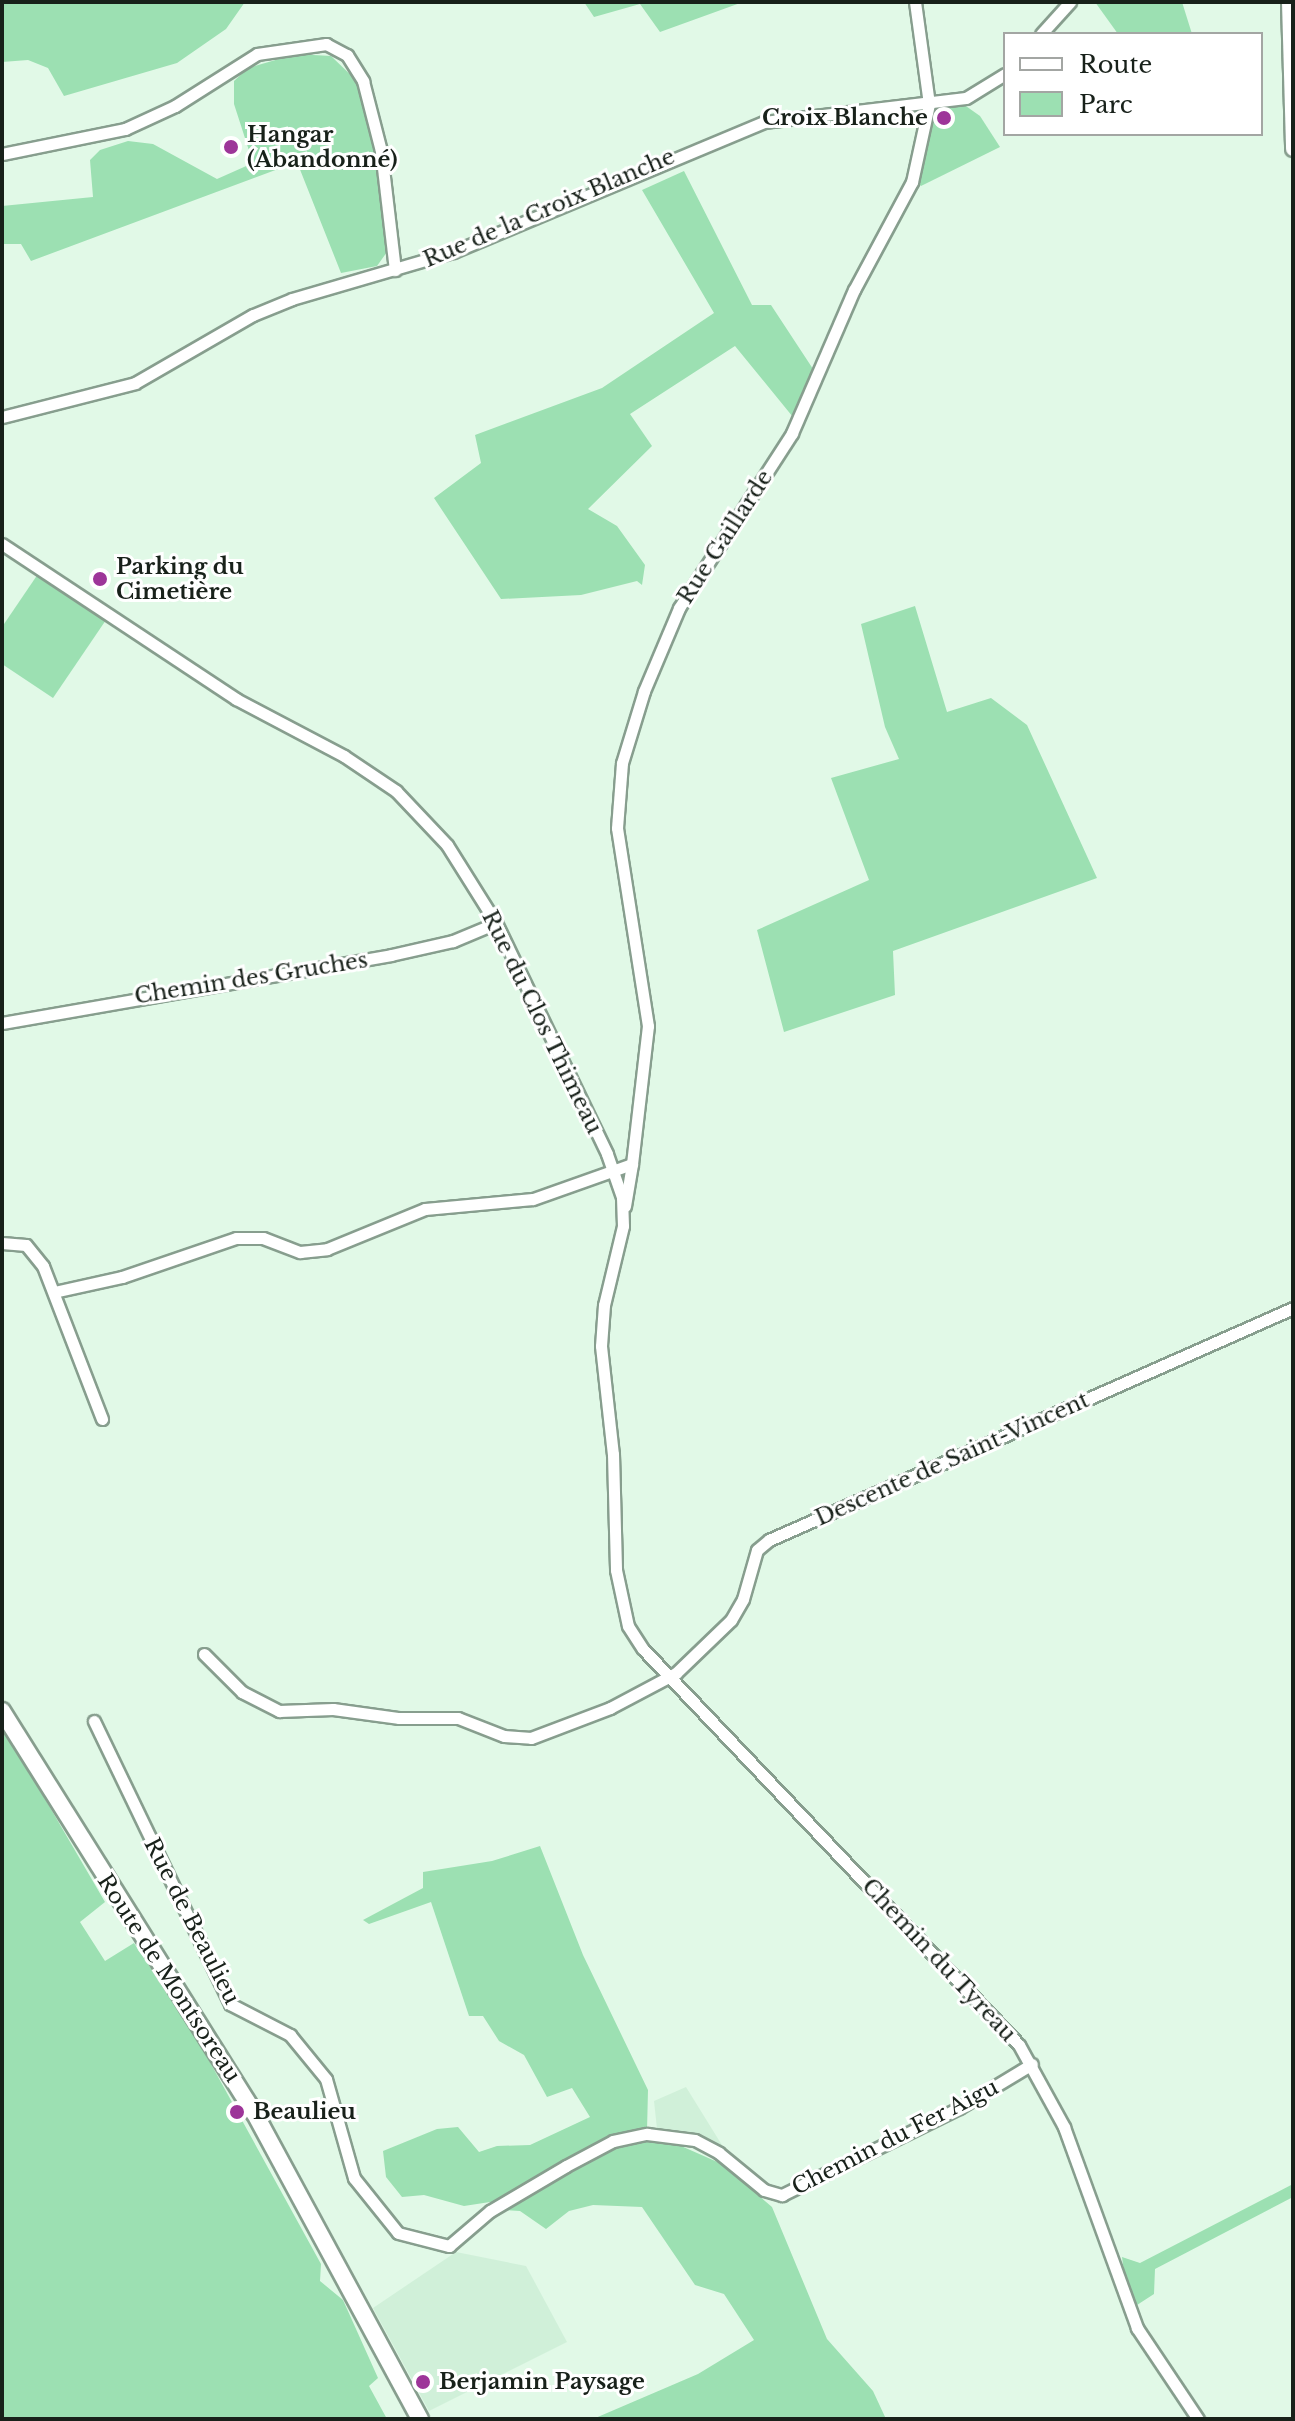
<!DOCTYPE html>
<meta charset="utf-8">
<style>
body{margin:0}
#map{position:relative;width:1295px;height:2421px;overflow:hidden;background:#e1f9e7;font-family:"Libre Baskerville",serif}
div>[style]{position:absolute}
.built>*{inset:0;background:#d0f0d9}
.green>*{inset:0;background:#9ce0b2}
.roads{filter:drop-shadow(2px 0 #879e8e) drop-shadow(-2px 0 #879e8e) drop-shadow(0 2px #879e8e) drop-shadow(0 -2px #879e8e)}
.minor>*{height:11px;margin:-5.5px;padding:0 5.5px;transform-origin:5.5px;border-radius:5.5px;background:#fff}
.tertiary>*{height:14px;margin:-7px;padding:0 7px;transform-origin:7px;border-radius:7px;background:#fff}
.secondary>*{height:16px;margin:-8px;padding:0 8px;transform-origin:8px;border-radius:8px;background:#fff}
.dots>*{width:22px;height:22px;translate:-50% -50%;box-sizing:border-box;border:4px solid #fff;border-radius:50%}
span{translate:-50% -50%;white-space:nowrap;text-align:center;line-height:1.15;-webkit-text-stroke:6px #fff;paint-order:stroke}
.poi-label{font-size:22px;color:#18211a;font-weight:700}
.right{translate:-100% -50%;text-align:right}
.left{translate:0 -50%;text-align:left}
.street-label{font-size:22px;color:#18211a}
.frame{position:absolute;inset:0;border:4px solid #18211a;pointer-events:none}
.legend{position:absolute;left:1003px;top:32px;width:260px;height:104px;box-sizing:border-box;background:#fff;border:2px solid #a3a6a3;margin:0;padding:10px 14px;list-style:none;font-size:24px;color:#18211a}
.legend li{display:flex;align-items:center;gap:16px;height:40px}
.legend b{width:40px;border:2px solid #a3a6a3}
</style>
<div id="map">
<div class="built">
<div style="clip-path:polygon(686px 2087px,725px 2150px,688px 2132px,657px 2129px,654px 2101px)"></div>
<div style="clip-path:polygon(456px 2252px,526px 2266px,567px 2342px,429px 2411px,373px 2308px)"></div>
</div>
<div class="green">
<div style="clip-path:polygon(2px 2px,245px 2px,226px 29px,177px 63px,64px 96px,48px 68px,28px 60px,2px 62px)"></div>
<div style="clip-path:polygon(584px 2px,743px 2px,660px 32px,640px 4px,594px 17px)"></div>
<div style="clip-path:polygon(1095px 2px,1182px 2px,1192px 34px,1118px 34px)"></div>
<div style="clip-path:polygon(296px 54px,331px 56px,358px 82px,375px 147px,387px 252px,377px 266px,341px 273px,297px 162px,31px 261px,21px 244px,2px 244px,2px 206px,93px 197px,90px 160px,100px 150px,128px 141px,153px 144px,217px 179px,253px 163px,234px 104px,234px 81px,248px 68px)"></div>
<div style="clip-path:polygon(963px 104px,980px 116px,1000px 147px,921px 186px,917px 183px,932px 118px,939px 110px)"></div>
<div style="clip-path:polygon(684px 171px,752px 305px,771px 305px,815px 372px,797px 422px,735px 346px,630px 414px,652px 446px,588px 509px,617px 526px,645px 565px,642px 585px,637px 581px,581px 595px,501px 599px,434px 498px,481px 463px,475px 435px,602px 388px,714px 313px,642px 190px)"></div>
<div style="clip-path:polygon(40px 571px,108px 617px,53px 698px,2px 664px,2px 627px)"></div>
<div style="clip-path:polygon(915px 606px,947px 712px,991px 698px,1027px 725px,1097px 878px,893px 951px,895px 995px,784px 1032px,757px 930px,869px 880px,831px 778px,899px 759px,885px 727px,861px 624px)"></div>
<div style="clip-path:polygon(2px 1725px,105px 1902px,80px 1922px,105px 1961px,134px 1943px,195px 2035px,321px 2264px,320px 2281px,343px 2300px,378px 2378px,369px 2386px,387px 2419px,2px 2419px)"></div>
<div style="clip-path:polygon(540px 1846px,583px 1955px,648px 2090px,647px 2131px,722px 2164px,772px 2207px,827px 2339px,873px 2391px,886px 2419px,593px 2419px,698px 2374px,754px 2340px,724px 2294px,695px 2285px,642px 2207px,593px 2205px,569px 2211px,546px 2229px,520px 2211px,501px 2210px,490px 2202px,464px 2206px,424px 2195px,402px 2197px,386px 2177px,383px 2151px,437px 2129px,458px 2127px,479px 2152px,497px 2146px,530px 2145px,590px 2117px,572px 2088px,547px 2097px,524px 2055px,499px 2041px,483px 2016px,469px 2016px,431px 1902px,369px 1924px,363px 1920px,423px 1888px,423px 1872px,492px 1861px)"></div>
<div style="clip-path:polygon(1293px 2184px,1293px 2197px,1155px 2269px,1154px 2294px,1137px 2305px,1126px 2288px,1122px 2257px,1140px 2263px)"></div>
</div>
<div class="roads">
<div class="minor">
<div style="left:1041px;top:34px;width:43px;rotate:-47.8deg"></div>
<div style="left:2px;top:154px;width:126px;rotate:-11.5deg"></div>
<div style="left:125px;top:129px;width:55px;rotate:-24.7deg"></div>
<div style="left:175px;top:106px;width:97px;rotate:-32.4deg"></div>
<div style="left:257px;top:54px;width:70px;rotate:-8.2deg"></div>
<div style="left:326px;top:44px;width:24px;rotate:28deg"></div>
<div style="left:347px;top:55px;width:31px;rotate:58deg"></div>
<div style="left:363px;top:81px;width:72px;rotate:75.6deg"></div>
<div style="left:381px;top:151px;width:120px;rotate:83.3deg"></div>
<div style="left:2px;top:417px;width:137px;rotate:-14.3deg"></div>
<div style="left:135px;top:383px;width:136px;rotate:-30deg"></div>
<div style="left:253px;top:315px;width:42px;rotate:-22.3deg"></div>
<div style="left:292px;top:299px;width:168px;rotate:-16.3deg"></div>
<div style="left:453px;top:252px;width:337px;rotate:-22.7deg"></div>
<div style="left:764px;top:122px;width:203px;rotate:-6.8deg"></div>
<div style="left:966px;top:98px;width:46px;rotate:-31.6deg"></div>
<div style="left:2px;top:544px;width:281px;rotate:33.5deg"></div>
<div style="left:236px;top:699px;width:122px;rotate:27.8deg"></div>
<div style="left:344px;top:756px;width:63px;rotate:33.9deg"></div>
<div style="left:396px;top:791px;width:74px;rotate:46.6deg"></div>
<div style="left:447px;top:845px;width:92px;rotate:57.9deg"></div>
<div style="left:496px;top:923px;width:256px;rotate:64.3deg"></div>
<div style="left:607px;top:1154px;width:46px;rotate:70.8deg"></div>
<div style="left:622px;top:1197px;width:29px;rotate:88deg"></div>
<div style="left:623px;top:1226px;width:81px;rotate:103.5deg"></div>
<div style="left:604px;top:1305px;width:41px;rotate:94.2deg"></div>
<div style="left:601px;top:1346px;width:109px;rotate:83.7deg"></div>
<div style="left:613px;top:1454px;width:116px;rotate:88.5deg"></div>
<div style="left:616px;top:1570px;width:57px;rotate:77.9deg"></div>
<div style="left:628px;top:1626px;width:27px;rotate:57deg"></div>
<div style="left:643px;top:1649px;width:546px;rotate:46.48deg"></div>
<div style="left:1019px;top:2045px;width:94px;rotate:61.2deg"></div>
<div style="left:1064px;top:2127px;width:214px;rotate:70deg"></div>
<div style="left:1137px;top:2328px;width:110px;rotate:56.2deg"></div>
<div style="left:2px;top:1023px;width:395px;rotate:-9.9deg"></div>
<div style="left:391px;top:955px;width:64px;rotate:-12.7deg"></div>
<div style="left:453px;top:941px;width:47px;rotate:-22.7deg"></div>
<div style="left:625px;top:1206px;width:43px;rotate:-80.5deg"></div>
<div style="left:2px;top:1243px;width:24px;rotate:5deg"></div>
<div style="left:26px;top:1245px;width:27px;rotate:51deg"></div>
<div style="left:43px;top:1266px;width:164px;rotate:68.9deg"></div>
<div style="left:54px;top:1292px;width:70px;rotate:-12.4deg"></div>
<div style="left:122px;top:1277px;width:120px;rotate:-18.9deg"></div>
<div style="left:236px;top:1238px;width:27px"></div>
<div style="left:263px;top:1238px;width:40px;rotate:21deg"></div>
<div style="left:300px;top:1252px;width:27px;rotate:-6deg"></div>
<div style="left:327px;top:1249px;width:106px;rotate:-22.2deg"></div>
<div style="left:425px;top:1209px;width:108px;rotate:-5.3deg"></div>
<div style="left:533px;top:1199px;width:105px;rotate:-19.5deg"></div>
<div style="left:632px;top:1164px;width:139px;rotate:-83.4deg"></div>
<div style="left:648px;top:1026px;width:200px;rotate:-98.9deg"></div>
<div style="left:617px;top:828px;width:65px;rotate:-85.6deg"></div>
<div style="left:622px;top:763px;width:75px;rotate:-73deg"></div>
<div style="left:644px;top:691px;width:90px;rotate:-67.1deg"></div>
<div style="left:679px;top:608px;width:208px;rotate:-57.1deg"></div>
<div style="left:792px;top:433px;width:156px;rotate:-66.6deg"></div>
<div style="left:854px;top:290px;width:123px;rotate:-61.8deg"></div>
<div style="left:912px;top:182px;width:80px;rotate:-77.7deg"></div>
<div style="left:929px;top:104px;width:103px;rotate:-97.8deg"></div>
<div style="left:204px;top:1654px;width:54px;rotate:45deg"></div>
<div style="left:242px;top:1692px;width:42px;rotate:27.2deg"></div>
<div style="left:279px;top:1711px;width:54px;rotate:-2.1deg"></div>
<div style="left:333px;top:1709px;width:67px;rotate:7.8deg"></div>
<div style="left:399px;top:1718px;width:59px"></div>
<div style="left:458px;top:1718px;width:49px;rotate:21.4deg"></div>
<div style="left:504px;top:1736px;width:27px;rotate:4deg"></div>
<div style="left:531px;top:1738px;width:85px;rotate:-20.8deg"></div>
<div style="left:610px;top:1708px;width:75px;rotate:-27.9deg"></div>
<div style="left:676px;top:1673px;width:76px;rotate:-43.9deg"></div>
<div style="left:731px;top:1620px;width:24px;rotate:-60deg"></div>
<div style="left:743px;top:1599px;width:51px;rotate:-74.1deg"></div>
<div style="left:757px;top:1550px;width:16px;rotate:-40deg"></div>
<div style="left:769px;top:1540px;width:573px;rotate:-23.88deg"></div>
<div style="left:94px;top:1721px;width:314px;rotate:64.3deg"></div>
<div style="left:230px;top:2004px;width:68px;rotate:27.3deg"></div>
<div style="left:290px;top:2035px;width:57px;rotate:50.7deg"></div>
<div style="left:326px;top:2079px;width:103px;rotate:74.2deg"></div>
<div style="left:354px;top:2178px;width:70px;rotate:51.3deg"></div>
<div style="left:398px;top:2233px;width:53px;rotate:14.3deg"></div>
<div style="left:449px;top:2246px;width:54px;rotate:-40.5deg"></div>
<div style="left:490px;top:2211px;width:88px;rotate:-30.6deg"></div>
<div style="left:566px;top:2166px;width:53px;rotate:-28deg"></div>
<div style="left:613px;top:2141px;width:35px;rotate:-12deg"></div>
<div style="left:647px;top:2134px;width:48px;rotate:7.1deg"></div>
<div style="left:695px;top:2140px;width:27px;rotate:28deg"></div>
<div style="left:719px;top:2153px;width:58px;rotate:39.4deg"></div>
<div style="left:764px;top:2190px;width:19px;rotate:16deg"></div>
<div style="left:782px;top:2195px;width:197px;rotate:-26.2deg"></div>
<div style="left:959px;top:2108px;width:85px;rotate:-31.1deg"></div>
</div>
<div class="tertiary">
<div style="left:1289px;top:2px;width:147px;rotate:88.4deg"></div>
</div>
<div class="secondary">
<div style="left:2px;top:1711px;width:474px;rotate:57.9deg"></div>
<div style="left:254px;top:2112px;width:349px;rotate:61.6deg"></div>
</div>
</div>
<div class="dots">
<div style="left:944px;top:118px;background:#9d3599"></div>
<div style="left:231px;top:147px;background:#9d3599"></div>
<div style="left:100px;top:579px;background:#9d3599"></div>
<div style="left:237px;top:2112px;background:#9d3599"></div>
<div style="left:423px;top:2382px;background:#9d3599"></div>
</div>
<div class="poi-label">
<span class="right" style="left:928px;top:118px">Croix Blanche</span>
<span class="left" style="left:247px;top:147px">Hangar<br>(Abandonné)</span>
<span class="left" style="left:116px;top:579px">Parking du<br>Cimetière</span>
<span class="left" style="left:253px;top:2112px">Beaulieu</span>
<span class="left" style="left:439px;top:2382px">Berjamin Paysage</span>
</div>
<div class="street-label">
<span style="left:549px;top:208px;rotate:-23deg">Rue de la Croix Blanche</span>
<span style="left:725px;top:537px;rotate:-57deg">Rue Gaillarde</span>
<span style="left:251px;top:978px;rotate:-9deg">Chemin des Gruches</span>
<span style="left:542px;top:1022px;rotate:64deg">Rue du Clos Thimeau</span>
<span style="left:952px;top:1459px;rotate:-24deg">Descente de Saint-Vincent</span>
<span style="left:192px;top:1921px;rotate:63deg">Rue de Beaulieu</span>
<span style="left:939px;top:1960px;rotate:47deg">Chemin du Tyreau</span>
<span style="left:169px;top:1978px;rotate:57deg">Route de Montsoreau</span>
<span style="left:895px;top:2137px;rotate:-27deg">Chemin du Fer Aigu</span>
</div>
<div class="frame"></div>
<ul class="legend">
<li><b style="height:10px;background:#fff"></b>Route</li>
<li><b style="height:22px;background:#9ce0b2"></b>Parc</li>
</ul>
</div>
